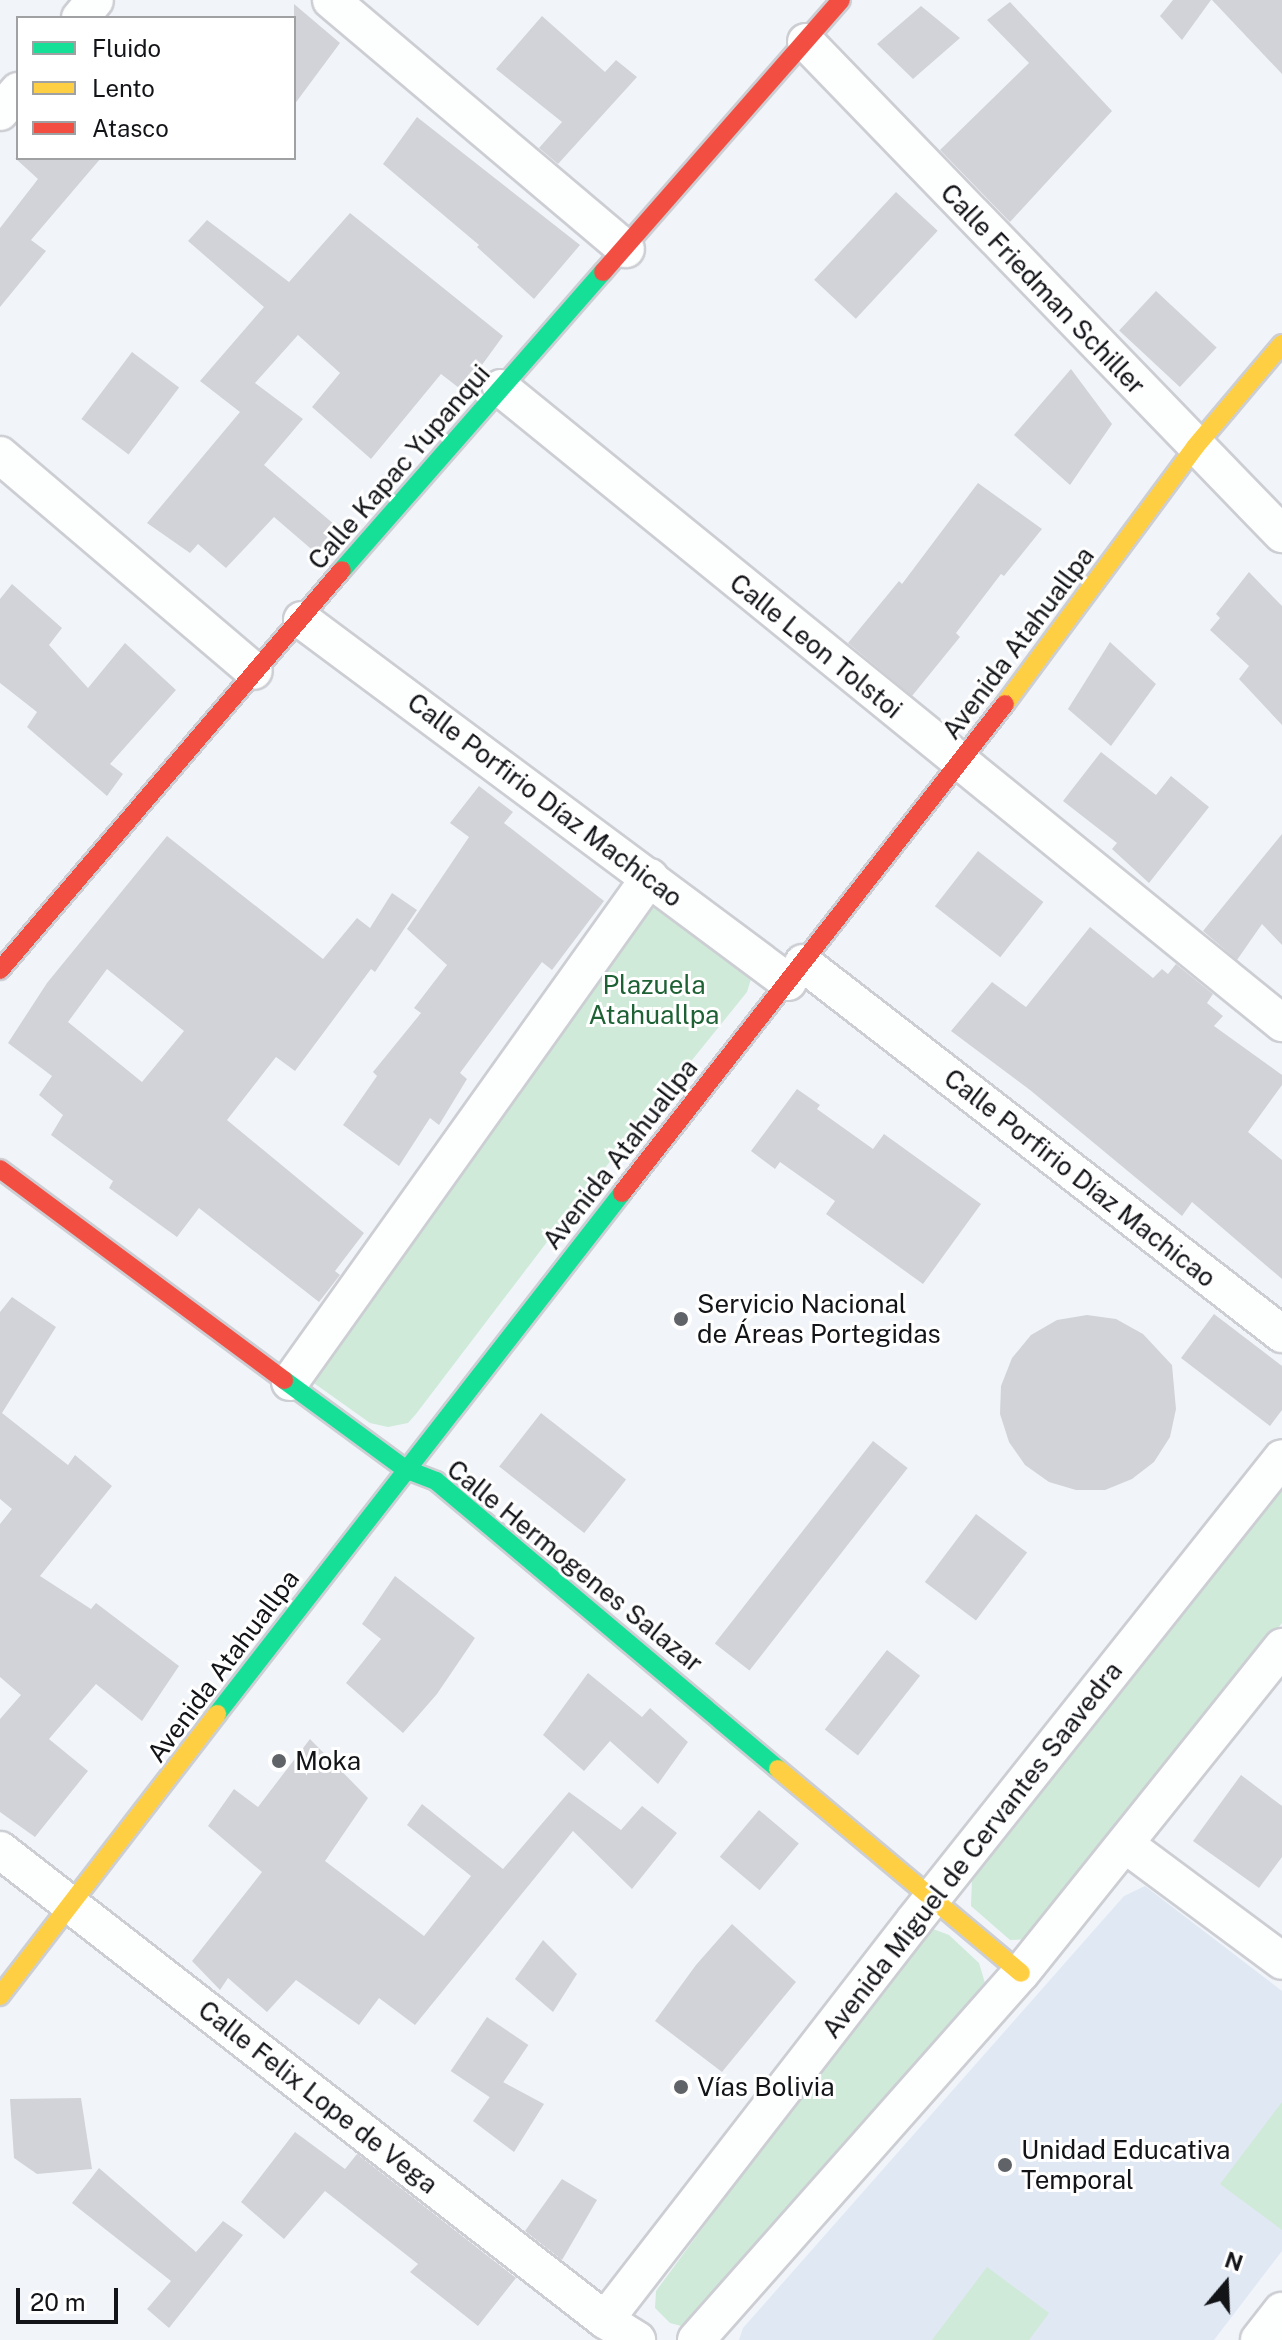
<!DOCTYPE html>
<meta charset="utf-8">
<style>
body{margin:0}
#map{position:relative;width:1282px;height:2340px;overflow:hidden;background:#f1f5fa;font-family:"Public Sans",sans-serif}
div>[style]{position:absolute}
.built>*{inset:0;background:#e0e8f3}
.green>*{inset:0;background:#cfead8}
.building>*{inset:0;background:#d1d3d8;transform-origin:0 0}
.roads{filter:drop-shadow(2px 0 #ccced3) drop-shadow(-2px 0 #ccced3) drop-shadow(0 2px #ccced3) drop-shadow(0 -2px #ccced3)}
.street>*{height:36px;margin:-18px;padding:0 18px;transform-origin:18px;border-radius:18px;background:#fdfefe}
.fast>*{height:18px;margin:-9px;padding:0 9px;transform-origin:9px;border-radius:9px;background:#16e098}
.slow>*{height:18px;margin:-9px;padding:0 9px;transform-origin:9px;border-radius:9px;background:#ffcf43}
.jam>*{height:18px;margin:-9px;padding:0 9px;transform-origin:9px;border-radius:9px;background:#f24e42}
.dots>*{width:22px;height:22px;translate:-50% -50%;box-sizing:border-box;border:4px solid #fff;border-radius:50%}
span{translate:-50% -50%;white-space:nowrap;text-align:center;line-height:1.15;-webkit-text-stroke:6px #fff;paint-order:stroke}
.street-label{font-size:26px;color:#121418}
.park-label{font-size:26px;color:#1d6134}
.poi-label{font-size:26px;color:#121418}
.left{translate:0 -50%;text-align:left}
.legend{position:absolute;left:16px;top:16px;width:280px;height:144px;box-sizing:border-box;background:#fff;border:2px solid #a0a1a3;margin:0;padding:10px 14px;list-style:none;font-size:24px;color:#121418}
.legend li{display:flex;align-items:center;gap:16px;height:40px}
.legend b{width:40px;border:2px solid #a0a1a3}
.north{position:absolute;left:1186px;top:2244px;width:80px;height:80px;-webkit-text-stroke:6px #fff;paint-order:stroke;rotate:19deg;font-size:22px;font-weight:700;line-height:32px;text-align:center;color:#121418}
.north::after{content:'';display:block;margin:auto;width:28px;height:36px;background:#121418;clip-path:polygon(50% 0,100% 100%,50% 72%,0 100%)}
.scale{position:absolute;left:16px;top:2288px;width:102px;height:36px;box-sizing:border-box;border:4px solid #121418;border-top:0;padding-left:10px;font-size:24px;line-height:28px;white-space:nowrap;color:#121418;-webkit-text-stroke:6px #fff;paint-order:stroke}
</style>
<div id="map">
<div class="built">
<div style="clip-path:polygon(1145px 1886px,1282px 1991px,1282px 2251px,1214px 2340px,739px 2340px,743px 2328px,1124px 1896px)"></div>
</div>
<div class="green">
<div style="clip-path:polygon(648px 894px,747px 971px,751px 979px,747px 992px,579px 1200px,416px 1414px,408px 1423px,388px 1427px,370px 1423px,304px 1376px)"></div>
<div style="clip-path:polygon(1282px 1482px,1282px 1623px,1034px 1939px,1010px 1940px,971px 1906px,972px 1879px)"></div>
<div style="clip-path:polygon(925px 1926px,949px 1935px,979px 1963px,985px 1983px,751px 2266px,685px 2327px,670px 2323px,655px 2308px,656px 2291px)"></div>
<div style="clip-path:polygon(1282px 2102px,1282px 2230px,1220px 2184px)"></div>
<div style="clip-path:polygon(987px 2267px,1049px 2313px,1029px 2340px,932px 2340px)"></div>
</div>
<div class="building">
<div style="clip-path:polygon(1173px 0,1211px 0,1182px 40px,1160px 16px)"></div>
<div style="clip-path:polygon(1212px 0,1282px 0,1282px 74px)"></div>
<div style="clip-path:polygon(1010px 2px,1112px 111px,1010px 222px,940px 150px,1029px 63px,987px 20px)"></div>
<div style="clip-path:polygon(294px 4px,340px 43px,294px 105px)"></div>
<div style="clip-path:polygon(921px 6px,960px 38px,913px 79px,877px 44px)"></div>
<div style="clip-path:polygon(542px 16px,605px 72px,616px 60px,637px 77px,558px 164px,539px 148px,562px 122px,496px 69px)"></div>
<div style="clip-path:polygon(417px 117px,580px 245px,534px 299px,477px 247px,479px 245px,383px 164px)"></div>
<div style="clip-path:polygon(15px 158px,101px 158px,31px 240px,46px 251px,0 307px,0 228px,38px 179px)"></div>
<div style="left:896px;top:192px;width:57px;height:120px;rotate:43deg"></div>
<div style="clip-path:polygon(350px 213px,503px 336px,463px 391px,441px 374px,371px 459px,312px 407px,340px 373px,298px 335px,255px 383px,303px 419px,264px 465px,335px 525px,317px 554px,274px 517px,226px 568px,198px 544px,190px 553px,147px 523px,240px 412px,200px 381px,264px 307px,188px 241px,207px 220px,289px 282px)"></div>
<div style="left:1156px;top:291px;width:83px;height:54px;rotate:43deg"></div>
<div style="left:132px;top:352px;width:59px;height:84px;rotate:37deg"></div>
<div style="clip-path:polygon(1071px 369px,1112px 424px,1070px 485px,1014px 435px)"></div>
<div style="clip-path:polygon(978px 483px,1042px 529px,1004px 576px,1001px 574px,956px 633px,960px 637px,912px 696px,848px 643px,899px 581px,902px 584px)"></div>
<div style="clip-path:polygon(1249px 572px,1282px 606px,1282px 725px,1239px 679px,1249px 666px,1210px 630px,1220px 618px,1216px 614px)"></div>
<div style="clip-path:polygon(12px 584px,62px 628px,49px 645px,88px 688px,125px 643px,176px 690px,110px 764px,123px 774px,107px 796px,27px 727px,37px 712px,0 683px,0 599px)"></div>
<div style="clip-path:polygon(1110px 642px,1156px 684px,1111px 746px,1068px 709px)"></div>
<div style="clip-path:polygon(1101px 752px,1156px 795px,1171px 776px,1209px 807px,1149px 883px,1112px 849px,1117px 843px,1063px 801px)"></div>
<div style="clip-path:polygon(479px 786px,513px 812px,504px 823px,604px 901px,552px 970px,542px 962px,460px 1073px,467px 1079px,439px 1125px,430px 1118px,399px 1166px,343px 1125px,377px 1076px,373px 1072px,421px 1013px,414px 1008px,447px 965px,407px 929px,469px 837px,450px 823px)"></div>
<div style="clip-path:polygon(1282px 834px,1282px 945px,1262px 924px,1237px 960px,1203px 931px)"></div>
<div style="clip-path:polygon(evenodd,167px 836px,323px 959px,357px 918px,370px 928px,392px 893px,417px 910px,375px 972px,371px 969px,295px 1071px,276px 1057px,227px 1120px,364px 1233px,335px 1271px,340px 1275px,319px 1302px,199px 1208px,177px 1237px,109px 1188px,113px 1181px,51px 1135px,63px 1115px,39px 1095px,52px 1076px,8px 1043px,47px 983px,167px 836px,107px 969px,184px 1031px,142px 1082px,68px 1022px,107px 969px)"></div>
<div style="left:978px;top:851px;width:83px;height:70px;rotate:38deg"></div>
<div style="clip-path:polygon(1090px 927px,1153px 978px,1162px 969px,1168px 974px,1176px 964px,1213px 994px,1207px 1003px,1223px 1016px,1214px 1026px,1282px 1075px,1282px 1085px,1248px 1132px,1282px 1160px,1282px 1279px,1192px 1202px,1182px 1216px,1030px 1090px,951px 1031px,992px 982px,1026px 1007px)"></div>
<div style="clip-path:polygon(797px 1089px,820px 1105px,817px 1109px,873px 1149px,884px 1134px,981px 1204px,923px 1284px,826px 1214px,835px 1201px,780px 1162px,775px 1169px,751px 1151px)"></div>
<div style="clip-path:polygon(12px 1297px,56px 1327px,2px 1413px,68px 1465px,75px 1455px,112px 1486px,40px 1576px,91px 1609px,96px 1603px,179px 1666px,142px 1721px,96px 1684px,49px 1739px,88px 1771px,35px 1837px,0 1812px,0 1719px,21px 1695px,0 1677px,0 1524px,12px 1509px,0 1499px,0 1312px)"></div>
<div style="clip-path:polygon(1214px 1314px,1282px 1366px,1282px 1410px,1270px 1426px,1181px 1358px)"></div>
<div style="clip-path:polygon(1087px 1315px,1116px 1319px,1143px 1334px,1172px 1365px,1176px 1409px,1170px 1437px,1154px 1462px,1132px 1479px,1105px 1490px,1076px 1490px,1049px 1482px,1025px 1465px,1009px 1442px,1000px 1414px,1001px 1386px,1012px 1358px,1031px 1335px,1057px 1320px)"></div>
<div style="left:541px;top:1413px;width:108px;height:68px;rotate:38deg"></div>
<div style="left:873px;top:1441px;width:44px;height:257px;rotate:38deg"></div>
<div style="left:976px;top:1514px;width:64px;height:85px;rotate:37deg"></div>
<div style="clip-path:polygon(395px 1576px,475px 1638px,437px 1694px,403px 1733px,346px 1683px,381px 1639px,362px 1624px)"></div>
<div style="left:887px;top:1650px;width:42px;height:101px;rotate:38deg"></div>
<div style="clip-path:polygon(588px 1673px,642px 1717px,650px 1708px,688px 1742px,658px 1784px,610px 1741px,584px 1771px,543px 1735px)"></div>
<div style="clip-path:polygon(310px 1739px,368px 1798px,325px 1861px,424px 1936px,471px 1876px,407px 1825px,422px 1804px,503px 1869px,569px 1792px,621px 1830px,642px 1806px,677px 1833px,632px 1889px,573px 1831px,415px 2025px,379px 1998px,359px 2025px,296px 1980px,267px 2012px,228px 1978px,220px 1990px,192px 1961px,262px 1872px,208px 1826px,234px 1789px,258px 1807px)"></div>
<div style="clip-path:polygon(1241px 1775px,1282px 1806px,1282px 1857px,1259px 1888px,1193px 1841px)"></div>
<div style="left:759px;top:1810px;width:52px;height:61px;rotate:40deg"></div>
<div style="clip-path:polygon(732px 1924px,796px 1982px,722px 2072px,655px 2021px,696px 1965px)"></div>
<div style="clip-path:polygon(543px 1940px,577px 1974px,553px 2012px,515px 1979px)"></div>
<div style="left:487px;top:2017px;width:50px;height:65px;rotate:34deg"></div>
<div style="clip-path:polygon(501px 2081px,544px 2104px,514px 2152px,473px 2121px)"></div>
<div style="clip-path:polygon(81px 2098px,92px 2169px,37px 2174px,14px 2158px,10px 2099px)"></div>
<div style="clip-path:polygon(295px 2132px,345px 2169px,357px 2154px,516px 2278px,478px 2326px,410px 2272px,418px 2264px,325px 2191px,284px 2239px,241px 2202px)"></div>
<div style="clip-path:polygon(99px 2168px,196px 2252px,223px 2221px,243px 2235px,169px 2328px,147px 2309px,171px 2281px,72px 2203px)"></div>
<div style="clip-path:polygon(562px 2179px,597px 2200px,562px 2260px,525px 2231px)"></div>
</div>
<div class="roads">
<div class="street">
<div style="left:331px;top:0;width:386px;rotate:40.2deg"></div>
<div style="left:80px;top:18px;width:23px;rotate:-50deg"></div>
<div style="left:806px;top:42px;width:685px;rotate:45.95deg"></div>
<div style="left:0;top:112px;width:28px;rotate:-49deg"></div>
<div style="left:501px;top:388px;width:1007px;rotate:39.11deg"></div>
<div style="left:0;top:455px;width:333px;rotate:40.4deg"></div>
<div style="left:302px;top:620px;width:606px;rotate:36.68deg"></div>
<div style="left:803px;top:963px;width:606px;rotate:37.76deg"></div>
<div style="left:290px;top:1382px;width:620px;rotate:-54.52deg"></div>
<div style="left:1126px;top:1845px;width:194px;rotate:36.6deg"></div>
<div style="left:0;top:1850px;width:766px;rotate:37.84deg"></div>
<div style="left:605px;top:2320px;width:38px;rotate:32deg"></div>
<div style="left:605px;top:2320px;width:505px;rotate:-52.24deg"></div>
<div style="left:914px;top:1921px;width:591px;rotate:-51.52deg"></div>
<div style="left:696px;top:2340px;width:490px;rotate:-48.5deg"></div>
<div style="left:1021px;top:1973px;width:418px;rotate:-51.3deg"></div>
<div style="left:1259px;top:2340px;width:37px;rotate:-52deg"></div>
</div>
<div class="fast">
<div style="left:342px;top:570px;width:396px;rotate:-48.8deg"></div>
<div style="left:284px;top:1380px;width:150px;rotate:36.3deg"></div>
<div style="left:405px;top:1469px;width:33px;rotate:21deg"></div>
<div style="left:436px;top:1481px;width:447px;rotate:40.1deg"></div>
<div style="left:217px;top:1714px;width:660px;rotate:-52.14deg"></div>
</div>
<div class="slow">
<div style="left:1005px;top:704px;width:320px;rotate:-53.5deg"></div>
<div style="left:1195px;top:447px;width:135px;rotate:-49.8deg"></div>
<div style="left:778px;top:1769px;width:317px;rotate:40deg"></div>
<div style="left:0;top:1996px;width:356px;rotate:-52.4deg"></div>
</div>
<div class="jam">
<div style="left:603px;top:272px;width:361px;rotate:-48.8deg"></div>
<div style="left:0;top:970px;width:526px;rotate:-49.47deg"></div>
<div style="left:0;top:1169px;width:354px;rotate:36.6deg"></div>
<div style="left:622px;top:1193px;width:621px;rotate:-51.93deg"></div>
</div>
</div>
<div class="dots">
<div style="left:681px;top:1319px;background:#606367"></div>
<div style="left:279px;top:1761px;background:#606367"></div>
<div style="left:681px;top:2087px;background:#606367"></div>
<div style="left:1005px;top:2165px;background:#606367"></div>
</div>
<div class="street-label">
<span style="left:1043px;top:289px;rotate:46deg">Calle Friedman Schiller</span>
<span style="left:399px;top:467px;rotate:-49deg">Calle Kapac Yupanqui</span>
<span style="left:1018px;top:643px;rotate:-53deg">Avenida Atahuallpa</span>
<span style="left:816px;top:646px;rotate:39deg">Calle Leon Tolstoi</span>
<span style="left:545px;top:800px;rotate:37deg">Calle Porfirio Díaz Machicao</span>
<span style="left:620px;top:1154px;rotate:-52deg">Avenida Atahuallpa</span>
<span style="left:1080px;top:1178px;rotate:38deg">Calle Porfirio Díaz Machicao</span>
<span style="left:575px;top:1566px;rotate:39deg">Calle Hermogenes Salazar</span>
<span style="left:223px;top:1666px;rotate:-53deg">Avenida Atahuallpa</span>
<span style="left:972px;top:1850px;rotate:-52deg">Avenida Miguel de Cervantes Saavedra</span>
<span style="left:318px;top:2097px;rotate:38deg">Calle Felix Lope de Vega</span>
</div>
<div class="park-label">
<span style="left:654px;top:1000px">Plazuela<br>Atahuallpa</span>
</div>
<div class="poi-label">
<span class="left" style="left:697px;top:1319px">Servicio Nacional<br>de Áreas Portegidas</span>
<span class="left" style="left:295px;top:1761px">Moka</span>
<span class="left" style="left:697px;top:2087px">Vías Bolivia</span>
<span class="left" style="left:1021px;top:2165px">Unidad Educativa<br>Temporal</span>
</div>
<ul class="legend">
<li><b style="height:10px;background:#16e098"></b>Fluido</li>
<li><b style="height:10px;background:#ffcf43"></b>Lento</li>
<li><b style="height:10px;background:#f24e42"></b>Atasco</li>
</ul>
<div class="north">N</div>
<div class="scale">20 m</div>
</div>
